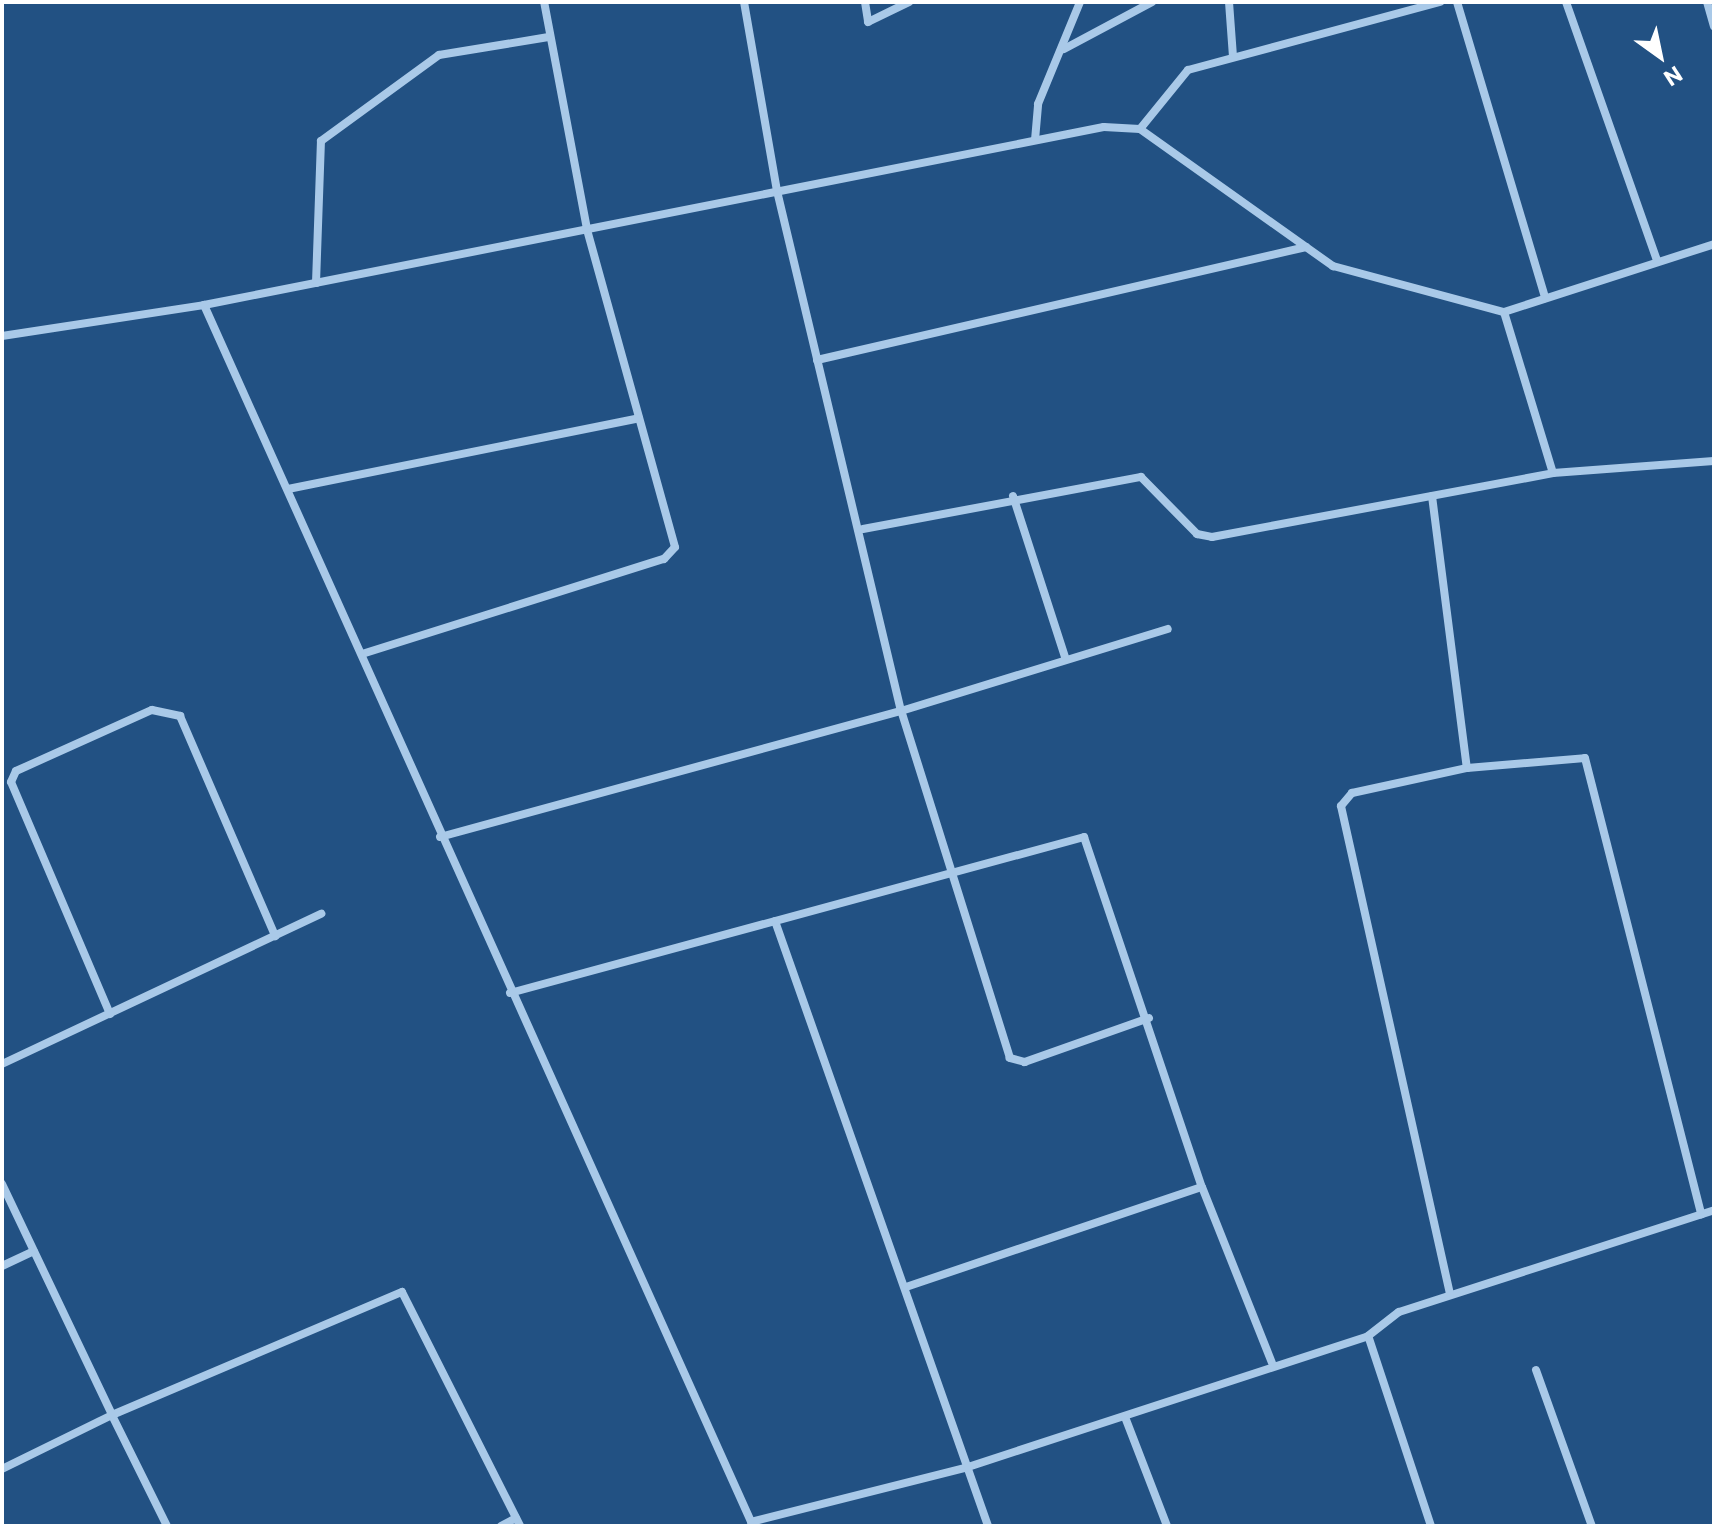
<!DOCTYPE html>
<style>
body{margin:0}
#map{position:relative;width:1716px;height:1528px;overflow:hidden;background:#225183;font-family:Commissioner,sans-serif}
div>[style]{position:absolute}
.street>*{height:8px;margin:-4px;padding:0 4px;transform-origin:4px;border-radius:4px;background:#a9c9e8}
span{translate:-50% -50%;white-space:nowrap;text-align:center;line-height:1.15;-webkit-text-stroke:7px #225183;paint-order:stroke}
.frame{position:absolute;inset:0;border:4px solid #fff;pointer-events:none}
.north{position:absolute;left:1620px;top:16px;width:80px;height:80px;-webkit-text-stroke:6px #225183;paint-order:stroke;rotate:147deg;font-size:22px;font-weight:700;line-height:32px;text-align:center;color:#fff}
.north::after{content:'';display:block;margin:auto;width:28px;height:36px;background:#fff;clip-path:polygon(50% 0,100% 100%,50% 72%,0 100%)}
</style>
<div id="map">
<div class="street">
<div style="left:865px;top:2px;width:20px;rotate:81deg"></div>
<div style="left:868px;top:22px;width:46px;rotate:-26deg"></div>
<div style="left:1229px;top:2px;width:55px;rotate:85.8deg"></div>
<div style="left:1457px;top:2px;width:309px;rotate:73.4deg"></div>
<div style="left:1566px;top:2px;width:275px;rotate:70.6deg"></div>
<div style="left:1707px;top:2px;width:25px;rotate:74deg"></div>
<div style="left:1064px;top:49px;width:100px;rotate:-28.1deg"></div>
<div style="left:1140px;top:129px;width:76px;rotate:-50.9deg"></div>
<div style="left:1188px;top:70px;width:261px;rotate:-15.1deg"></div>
<div style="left:1035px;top:140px;width:36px;rotate:-85deg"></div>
<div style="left:1038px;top:104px;width:110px;rotate:-67.6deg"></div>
<div style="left:316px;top:283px;width:142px;rotate:-88deg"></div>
<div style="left:321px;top:141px;width:146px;rotate:-36.1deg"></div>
<div style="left:439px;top:55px;width:111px;rotate:-9.3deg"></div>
<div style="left:204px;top:305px;width:1339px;rotate:65.79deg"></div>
<div style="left:1504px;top:312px;width:168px;rotate:73.1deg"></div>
<div style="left:2px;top:336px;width:204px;rotate:-8.7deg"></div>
<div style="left:204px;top:305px;width:917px;rotate:-11.19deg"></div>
<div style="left:1104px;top:127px;width:36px;rotate:3deg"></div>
<div style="left:1140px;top:129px;width:237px;rotate:35.4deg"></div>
<div style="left:1333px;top:266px;width:177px;rotate:15.1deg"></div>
<div style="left:1504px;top:312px;width:221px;rotate:-17.9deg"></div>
<div style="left:817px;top:360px;width:502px;rotate:-13.01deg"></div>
<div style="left:288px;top:489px;width:358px;rotate:-11.4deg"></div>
<div style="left:1013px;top:496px;width:169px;rotate:72.1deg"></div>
<div style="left:1432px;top:496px;width:274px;rotate:82.7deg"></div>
<div style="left:863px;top:529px;width:283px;rotate:-10.6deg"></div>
<div style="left:1141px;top:477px;width:80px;rotate:45.5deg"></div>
<div style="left:1197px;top:534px;width:15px;rotate:11deg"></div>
<div style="left:1212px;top:537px;width:347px;rotate:-10.6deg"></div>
<div style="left:1553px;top:473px;width:161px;rotate:-4.3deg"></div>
<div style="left:362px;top:654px;width:317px;rotate:-17.5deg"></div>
<div style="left:664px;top:559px;width:16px;rotate:-47deg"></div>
<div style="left:675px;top:547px;width:330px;rotate:-105.5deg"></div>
<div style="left:587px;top:229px;width:231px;rotate:-100.7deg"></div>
<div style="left:440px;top:837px;width:478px;rotate:-15.3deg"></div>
<div style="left:901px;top:711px;width:535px;rotate:-103.41deg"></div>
<div style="left:777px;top:191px;width:192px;rotate:-99.9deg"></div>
<div style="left:775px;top:921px;width:641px;rotate:70.6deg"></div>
<div style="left:510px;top:993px;width:595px;rotate:-15.2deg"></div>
<div style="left:1084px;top:837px;width:369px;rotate:71.4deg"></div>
<div style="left:1202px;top:1187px;width:189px;rotate:68.3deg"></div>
<div style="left:110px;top:1014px;width:252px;rotate:-113.1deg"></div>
<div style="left:11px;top:782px;width:12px;rotate:-66deg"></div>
<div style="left:16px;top:771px;width:149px;rotate:-24.2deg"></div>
<div style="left:152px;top:710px;width:29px;rotate:12deg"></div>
<div style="left:180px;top:716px;width:240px;rotate:66.6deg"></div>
<div style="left:1149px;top:1018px;width:132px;rotate:160.5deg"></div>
<div style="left:1025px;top:1062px;width:16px;rotate:-165deg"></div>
<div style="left:1010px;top:1058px;width:364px;rotate:-107.4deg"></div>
<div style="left:901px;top:711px;width:279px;rotate:-17.1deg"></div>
<div style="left:2px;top:1064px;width:353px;rotate:-25.2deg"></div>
<div style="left:2px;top:1184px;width:256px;rotate:64.5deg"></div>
<div style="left:112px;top:1415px;width:123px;rotate:153.9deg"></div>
<div style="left:2px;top:1266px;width:35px;rotate:-25deg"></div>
<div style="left:906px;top:1287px;width:312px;rotate:-18.7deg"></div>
<div style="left:1450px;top:1294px;width:500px;rotate:-102.59deg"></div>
<div style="left:1341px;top:806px;width:17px;rotate:-50deg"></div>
<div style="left:1352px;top:793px;width:118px;rotate:-12.3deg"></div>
<div style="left:1467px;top:768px;width:118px;rotate:-4.8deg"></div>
<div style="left:1585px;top:758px;width:471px;rotate:75.7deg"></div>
<div style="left:1536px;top:1370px;width:166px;rotate:70.3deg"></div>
<div style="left:1125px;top:1417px;width:117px;rotate:68.9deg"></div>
<div style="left:751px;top:1522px;width:224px;rotate:-14.2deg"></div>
<div style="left:968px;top:1467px;width:421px;rotate:-18.1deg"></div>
<div style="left:167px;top:1526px;width:124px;rotate:-116.4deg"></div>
<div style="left:112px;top:1415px;width:315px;rotate:-23deg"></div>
<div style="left:402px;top:1292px;width:262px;rotate:63.2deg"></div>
<div style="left:501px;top:1526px;width:17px;rotate:-28deg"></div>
<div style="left:1431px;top:1526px;width:200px;rotate:-108.3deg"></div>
<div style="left:1368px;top:1336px;width:39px;rotate:-38deg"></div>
<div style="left:1399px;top:1312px;width:331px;rotate:-17.9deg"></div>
</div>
<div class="frame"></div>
<div class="north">N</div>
</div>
